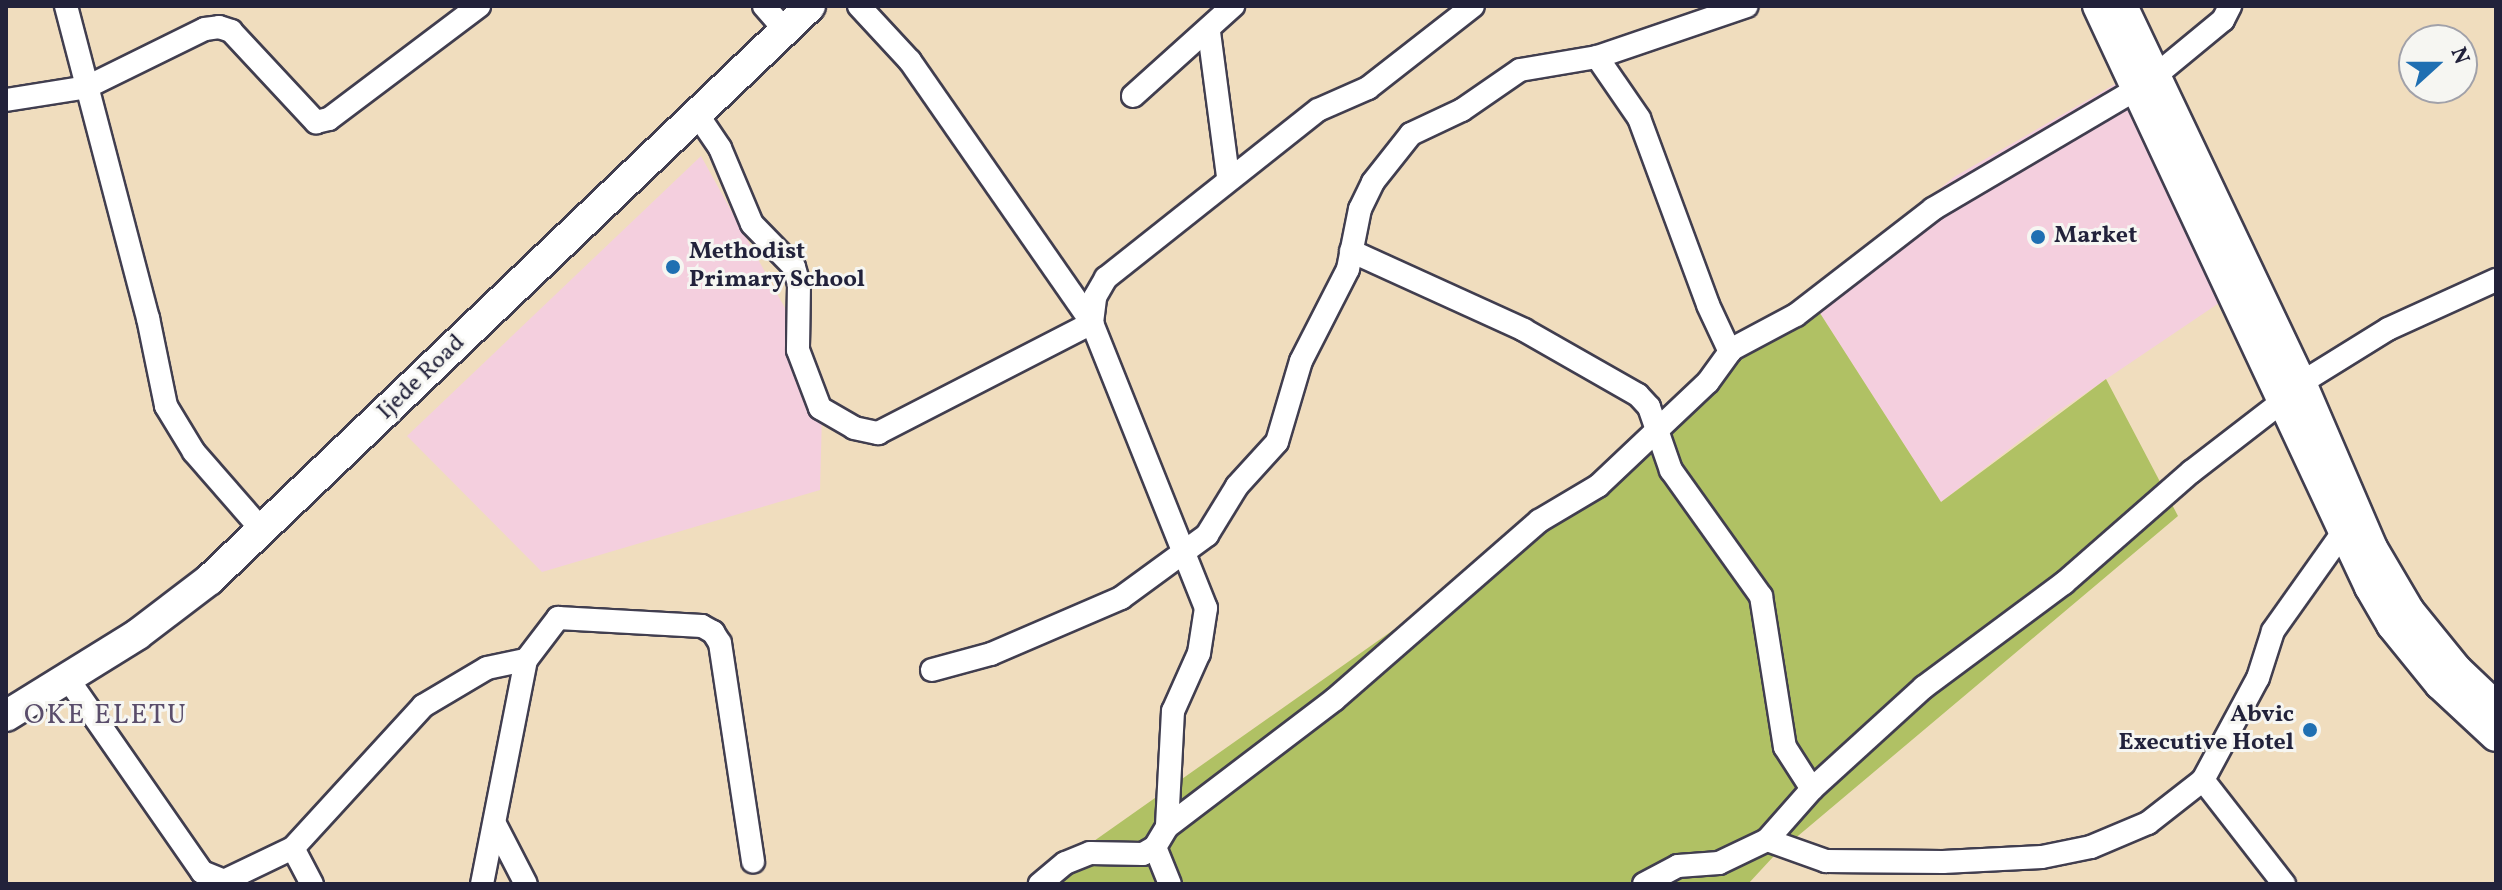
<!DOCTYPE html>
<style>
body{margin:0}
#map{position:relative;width:2502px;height:890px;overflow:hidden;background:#f0ddbe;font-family:Vollkorn,serif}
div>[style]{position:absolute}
.built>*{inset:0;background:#f4cfde}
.green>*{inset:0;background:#b0c164}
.roads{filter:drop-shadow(2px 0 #413e4f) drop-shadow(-2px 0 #413e4f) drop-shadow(0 2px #413e4f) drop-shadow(0 -2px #413e4f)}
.street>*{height:22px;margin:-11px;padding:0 11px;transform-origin:11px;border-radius:11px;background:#fff}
.secondary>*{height:30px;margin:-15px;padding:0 15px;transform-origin:15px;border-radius:15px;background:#fff}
.dots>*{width:22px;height:22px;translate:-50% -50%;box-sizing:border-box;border:4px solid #f6f6f2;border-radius:50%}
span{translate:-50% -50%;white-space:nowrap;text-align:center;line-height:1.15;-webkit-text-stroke:6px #f6f6f2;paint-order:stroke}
.poi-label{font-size:24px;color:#22223b;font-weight:700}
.left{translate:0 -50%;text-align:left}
.right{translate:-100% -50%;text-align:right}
.street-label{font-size:24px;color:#22223b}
.quarter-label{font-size:28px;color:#5a4d6b;letter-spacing:2px}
.frame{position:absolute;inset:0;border:8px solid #22223b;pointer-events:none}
.north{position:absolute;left:2398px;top:24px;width:80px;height:80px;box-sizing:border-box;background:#f6f6f2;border:2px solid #a1a1a9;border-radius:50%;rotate:69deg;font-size:22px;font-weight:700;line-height:32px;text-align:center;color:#22223b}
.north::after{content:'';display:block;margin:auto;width:28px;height:36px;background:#1f6fb2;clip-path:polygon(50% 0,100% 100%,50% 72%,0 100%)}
</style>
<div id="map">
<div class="built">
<div style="clip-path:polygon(2124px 79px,2222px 301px,2050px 417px,1941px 502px,1809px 296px,1954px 177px)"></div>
<div style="clip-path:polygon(701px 156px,823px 377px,820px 490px,542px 572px,407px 436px)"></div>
</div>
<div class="green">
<div style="clip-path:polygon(1809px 296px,1941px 502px,2106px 379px,2178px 516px,1773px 857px,1748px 884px,1033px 884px,1440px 597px)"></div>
</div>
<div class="roads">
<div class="street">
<div style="left:66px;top:6px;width:323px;rotate:75.3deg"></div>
<div style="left:148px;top:318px;width:90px;rotate:78.4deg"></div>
<div style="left:166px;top:406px;width:54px;rotate:58.7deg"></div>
<div style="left:194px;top:452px;width:105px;rotate:48.9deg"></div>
<div style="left:764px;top:6px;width:32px;rotate:49deg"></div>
<div style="left:859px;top:6px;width:75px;rotate:47.2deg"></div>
<div style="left:910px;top:61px;width:319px;rotate:55.2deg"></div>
<div style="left:1092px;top:323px;width:307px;rotate:68.2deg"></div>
<div style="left:1206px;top:608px;width:46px;rotate:98.8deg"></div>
<div style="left:1199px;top:653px;width:64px;rotate:114.1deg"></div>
<div style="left:1173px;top:711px;width:116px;rotate:93deg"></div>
<div style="left:1167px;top:827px;width:23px;rotate:121deg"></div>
<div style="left:1155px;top:847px;width:14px;rotate:150deg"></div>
<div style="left:1143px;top:854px;width:53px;rotate:-178.9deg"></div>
<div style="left:1090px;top:853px;width:27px;rotate:158deg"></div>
<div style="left:1065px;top:863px;width:33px;rotate:140deg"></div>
<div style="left:1209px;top:32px;width:146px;rotate:82.5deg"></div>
<div style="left:1597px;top:57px;width:74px;rotate:55.5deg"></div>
<div style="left:1639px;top:118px;width:199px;rotate:69.7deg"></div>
<div style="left:1708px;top:305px;width:52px;rotate:64.9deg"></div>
<div style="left:2155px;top:76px;width:88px;rotate:-39.5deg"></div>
<div style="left:2223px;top:20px;width:16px;rotate:-63deg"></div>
<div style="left:1133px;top:96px;width:135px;rotate:-42deg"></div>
<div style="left:6px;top:100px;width:82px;rotate:-9.1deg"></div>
<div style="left:87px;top:87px;width:131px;rotate:-26.2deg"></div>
<div style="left:205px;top:29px;width:14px;rotate:-8deg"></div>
<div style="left:219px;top:27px;width:13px;rotate:18deg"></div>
<div style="left:231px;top:31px;width:125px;rotate:47deg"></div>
<div style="left:316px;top:122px;width:13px;rotate:-13deg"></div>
<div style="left:329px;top:119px;width:188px;rotate:-37deg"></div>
<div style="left:697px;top:114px;width:41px;rotate:55.9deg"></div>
<div style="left:720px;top:148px;width:82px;rotate:67.2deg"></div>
<div style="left:752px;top:224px;width:60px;rotate:45.7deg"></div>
<div style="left:794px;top:267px;width:18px;rotate:74deg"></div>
<div style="left:799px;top:284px;width:66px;rotate:90.9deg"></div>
<div style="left:798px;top:350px;width:62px;rotate:69.2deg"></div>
<div style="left:820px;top:408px;width:39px;rotate:30deg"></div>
<div style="left:854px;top:428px;width:25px;rotate:12deg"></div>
<div style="left:878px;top:433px;width:241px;rotate:-27.2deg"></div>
<div style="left:1092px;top:323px;width:26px;rotate:-83deg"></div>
<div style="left:1095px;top:297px;width:22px;rotate:-60deg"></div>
<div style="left:1106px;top:278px;width:270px;rotate:-38.4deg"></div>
<div style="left:1318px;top:110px;width:55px;rotate:-23.7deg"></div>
<div style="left:1368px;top:88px;width:133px;rotate:-38deg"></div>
<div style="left:1351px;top:251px;width:190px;rotate:24.5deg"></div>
<div style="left:1524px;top:330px;width:131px;rotate:29.7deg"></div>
<div style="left:1638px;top:395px;width:16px;rotate:47deg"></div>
<div style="left:1649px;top:407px;width:67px;rotate:70.8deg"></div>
<div style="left:1671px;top:470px;width:155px;rotate:54.5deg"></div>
<div style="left:1761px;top:596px;width:153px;rotate:81deg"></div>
<div style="left:1785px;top:747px;width:50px;rotate:57.3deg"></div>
<div style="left:2301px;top:383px;width:102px;rotate:-31.8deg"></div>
<div style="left:2388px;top:329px;width:119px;rotate:-24.4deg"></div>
<div style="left:932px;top:670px;width:61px;rotate:-15.2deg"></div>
<div style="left:991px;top:654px;width:142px;rotate:-23.3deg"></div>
<div style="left:1121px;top:598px;width:107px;rotate:-36.2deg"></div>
<div style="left:1207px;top:535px;width:57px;rotate:-58.5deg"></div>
<div style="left:1237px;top:486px;width:59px;rotate:-47.7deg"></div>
<div style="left:1277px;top:442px;width:84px;rotate:-73.5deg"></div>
<div style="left:1301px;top:361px;width:103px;rotate:-62.9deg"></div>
<div style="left:1348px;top:269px;width:61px;rotate:-78.7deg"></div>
<div style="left:1360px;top:209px;width:30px;rotate:-64deg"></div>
<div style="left:1373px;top:182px;width:61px;rotate:-51.6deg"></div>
<div style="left:1411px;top:134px;width:56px;rotate:-25.2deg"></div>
<div style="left:1462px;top:110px;width:70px;rotate:-34.6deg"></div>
<div style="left:1520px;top:70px;width:78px;rotate:-9.6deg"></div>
<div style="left:1597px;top:57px;width:158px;rotate:-18.8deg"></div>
<div style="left:68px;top:679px;width:235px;rotate:55.2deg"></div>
<div style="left:202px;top:872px;width:24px;rotate:22deg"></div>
<div style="left:224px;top:881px;width:76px;rotate:-25.6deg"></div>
<div style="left:293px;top:848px;width:193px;rotate:-47.5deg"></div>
<div style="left:423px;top:706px;width:74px;rotate:-30.7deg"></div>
<div style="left:487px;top:668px;width:40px;rotate:-12deg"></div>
<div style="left:2203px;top:780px;width:132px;rotate:52.1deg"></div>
<div style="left:496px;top:826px;width:65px;rotate:62.7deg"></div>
<div style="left:1167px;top:827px;width:211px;rotate:-37.3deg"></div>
<div style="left:1335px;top:699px;width:271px;rotate:-41.1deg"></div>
<div style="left:1539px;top:521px;width:69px;rotate:-30.7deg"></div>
<div style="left:1598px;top:486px;width:151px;rotate:-43.4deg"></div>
<div style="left:1708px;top:382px;width:41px;rotate:-54deg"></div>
<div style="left:1732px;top:349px;width:72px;rotate:-28deg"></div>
<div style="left:1796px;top:315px;width:173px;rotate:-37.7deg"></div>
<div style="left:1933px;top:209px;width:237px;rotate:-30.5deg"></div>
<div style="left:1767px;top:840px;width:63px;rotate:19.6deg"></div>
<div style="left:1826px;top:861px;width:117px;rotate:0.5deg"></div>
<div style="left:1943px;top:862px;width:99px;rotate:-2.9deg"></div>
<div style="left:2042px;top:857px;width:50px;rotate:-11.5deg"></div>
<div style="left:2091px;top:847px;width:62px;rotate:-22.8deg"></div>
<div style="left:2148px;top:823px;width:70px;rotate:-38deg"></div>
<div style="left:2203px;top:780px;width:116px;rotate:-61.7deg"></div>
<div style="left:2258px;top:678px;width:49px;rotate:-72.3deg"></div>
<div style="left:2273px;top:631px;width:121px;rotate:-54.7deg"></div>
<div style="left:1155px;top:847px;width:40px;rotate:68deg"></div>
<div style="left:293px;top:848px;width:41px;rotate:62.2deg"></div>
<div style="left:482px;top:884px;width:228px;rotate:-78.9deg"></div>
<div style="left:526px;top:660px;width:53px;rotate:-52.7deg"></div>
<div style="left:558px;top:618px;width:144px;rotate:3.2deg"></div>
<div style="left:702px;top:626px;width:13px;rotate:29deg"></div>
<div style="left:713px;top:632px;width:13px;rotate:58deg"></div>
<div style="left:720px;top:643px;width:221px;rotate:81.4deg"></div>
<div style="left:1644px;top:884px;width:38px;rotate:-28deg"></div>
<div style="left:1678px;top:866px;width:41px;rotate:-4.2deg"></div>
<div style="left:1719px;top:863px;width:53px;rotate:-25.6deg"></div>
<div style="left:1767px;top:840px;width:68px;rotate:-48.6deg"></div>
<div style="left:1812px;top:789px;width:151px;rotate:-42.3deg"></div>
<div style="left:1924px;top:687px;width:174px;rotate:-36.6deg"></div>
<div style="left:2064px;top:583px;width:169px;rotate:-41.2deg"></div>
<div style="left:2191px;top:472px;width:118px;rotate:-37.7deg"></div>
</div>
<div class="secondary">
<div style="left:2098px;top:6px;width:642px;rotate:64.91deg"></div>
<div style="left:2370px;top:587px;width:44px;rotate:59.9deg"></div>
<div style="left:2392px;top:625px;width:76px;rotate:50.9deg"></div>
<div style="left:2440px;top:684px;width:76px;rotate:42.9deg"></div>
<div style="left:2122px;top:6px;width:417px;rotate:64.6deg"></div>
<div style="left:2301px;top:383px;width:180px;rotate:66.7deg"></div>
<div style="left:2372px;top:548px;width:73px;rotate:59.6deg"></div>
<div style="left:2409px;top:611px;width:76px;rotate:50.9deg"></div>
<div style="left:2457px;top:670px;width:54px;rotate:43.5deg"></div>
<div style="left:6px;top:716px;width:155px;rotate:-31.8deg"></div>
<div style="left:138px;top:634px;width:89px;rotate:-37.3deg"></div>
<div style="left:209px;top:580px;width:831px;rotate:-43.68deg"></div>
</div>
</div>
<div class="dots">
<div style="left:2038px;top:237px;background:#1f6fb2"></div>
<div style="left:673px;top:267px;background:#1f6fb2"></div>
<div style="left:2310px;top:730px;background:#1f6fb2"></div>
</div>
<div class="poi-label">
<span class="left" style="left:2054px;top:237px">Market</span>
<span class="left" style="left:689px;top:267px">Methodist<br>Primary School</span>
<span class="right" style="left:2294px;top:730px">Abvic<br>Executive Hotel</span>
</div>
<div class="street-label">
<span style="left:422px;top:378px;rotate:-44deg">Ijede Road</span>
</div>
<div class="quarter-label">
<span style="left:106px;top:716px">OKE ELETU</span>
</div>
<div class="frame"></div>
<div class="north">N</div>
</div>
